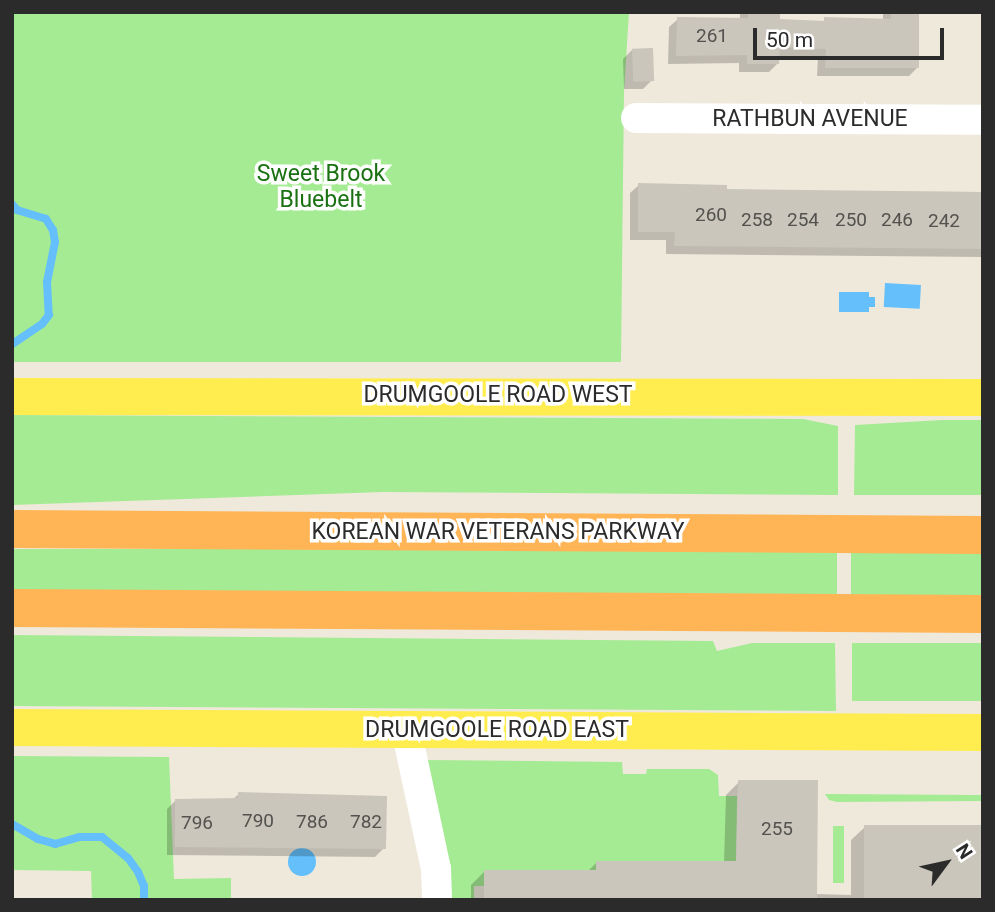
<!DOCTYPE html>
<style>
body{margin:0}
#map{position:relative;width:995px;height:912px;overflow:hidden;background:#efe9dc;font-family:Roboto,sans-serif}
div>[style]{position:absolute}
.green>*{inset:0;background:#a5eb93;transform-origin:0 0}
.water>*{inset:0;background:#64bffb;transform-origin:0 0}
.round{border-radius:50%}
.shadow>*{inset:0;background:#0003}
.stream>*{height:8px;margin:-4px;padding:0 4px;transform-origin:4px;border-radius:4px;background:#64bffb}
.building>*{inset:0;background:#cac6bb;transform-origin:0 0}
.minor>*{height:30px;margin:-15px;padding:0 15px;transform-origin:15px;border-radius:15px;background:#fff}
.major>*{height:37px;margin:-18.5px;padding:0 18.5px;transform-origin:18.5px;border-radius:18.5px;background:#ffed50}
.highway>*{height:38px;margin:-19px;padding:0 19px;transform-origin:19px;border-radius:19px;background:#ffb556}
span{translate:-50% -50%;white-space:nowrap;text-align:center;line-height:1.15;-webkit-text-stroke:7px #fff;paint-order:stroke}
.number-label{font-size:19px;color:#53524f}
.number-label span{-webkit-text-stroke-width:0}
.street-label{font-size:23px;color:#2b2b2b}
.park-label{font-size:23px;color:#1a7112}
.frame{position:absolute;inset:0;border:14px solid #2b2b2b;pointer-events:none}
.north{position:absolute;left:911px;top:828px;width:70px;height:70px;-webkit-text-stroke:5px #fff;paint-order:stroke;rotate:57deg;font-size:19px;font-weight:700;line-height:28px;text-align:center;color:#2b2b2b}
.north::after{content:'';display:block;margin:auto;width:24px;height:32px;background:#2b2b2b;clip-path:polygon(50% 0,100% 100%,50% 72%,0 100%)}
.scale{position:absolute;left:753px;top:28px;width:191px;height:32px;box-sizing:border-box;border:4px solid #2b2b2b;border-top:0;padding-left:9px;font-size:21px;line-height:24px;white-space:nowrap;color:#2b2b2b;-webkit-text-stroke:5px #fff;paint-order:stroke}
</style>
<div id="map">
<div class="green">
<div style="clip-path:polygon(12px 12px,629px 12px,624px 92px,621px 362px,12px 362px)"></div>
<div style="clip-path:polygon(12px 415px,803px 419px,838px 426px,838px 495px,382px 492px,12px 505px)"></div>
<div style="clip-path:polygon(942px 420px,983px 420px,983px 495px,854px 495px,855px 425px)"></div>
<div style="left:12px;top:549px;width:825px;height:45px"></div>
<div style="left:851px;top:553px;width:132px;height:45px"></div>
<div style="clip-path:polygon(12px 635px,713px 641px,717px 651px,752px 643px,835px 643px,836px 711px,12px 706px)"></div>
<div style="left:852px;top:643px;width:131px;height:58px"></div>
<div style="clip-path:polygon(12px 756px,169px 757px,174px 879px,231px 878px,231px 900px,92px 900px,91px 871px,12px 870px)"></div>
<div style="clip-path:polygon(424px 760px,622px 762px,623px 774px,646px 774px,647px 769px,709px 769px,718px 775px,719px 796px,737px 796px,736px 882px,721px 861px,597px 861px,596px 870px,484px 870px,484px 886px,474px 886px,474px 900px,445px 900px)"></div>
<div style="clip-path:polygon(825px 794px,983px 795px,983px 801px,837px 802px,829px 800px)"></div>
<div style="left:833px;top:826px;width:11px;height:57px"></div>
</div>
<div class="water">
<div style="left:885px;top:283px;width:36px;height:24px;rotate:3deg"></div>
<div style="clip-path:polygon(839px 292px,869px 292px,869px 297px,875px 297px,875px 307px,869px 307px,869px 312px,839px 312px)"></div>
<div class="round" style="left:288px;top:848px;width:28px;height:28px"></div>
</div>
<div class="shadow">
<div style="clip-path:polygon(740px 12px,778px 12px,778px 21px,883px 21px,883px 12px,918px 12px,918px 67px,909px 76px,817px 76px,818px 57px,778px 56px,778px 63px,769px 72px,739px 72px,739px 63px,668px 64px,669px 27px,678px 19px,740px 19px)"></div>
<div style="clip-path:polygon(632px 50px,652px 80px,643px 89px,624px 89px,623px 59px)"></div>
<div style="clip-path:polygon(639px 185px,725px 191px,983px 192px,983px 257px,666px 254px,666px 240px,630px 240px,630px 193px)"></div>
<div style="clip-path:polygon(739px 782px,815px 894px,851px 895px,851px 840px,865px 827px,923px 900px,471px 900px,471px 885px,485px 871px,587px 872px,597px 862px,724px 863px,726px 795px)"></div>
<div style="clip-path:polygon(239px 794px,384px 848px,375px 857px,167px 855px,167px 809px,176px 800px,232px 800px)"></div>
</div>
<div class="stream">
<div style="left:12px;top:204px;width:8px;rotate:50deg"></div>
<div style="left:17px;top:210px;width:30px;rotate:17deg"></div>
<div style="left:46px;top:219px;width:13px;rotate:58deg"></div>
<div style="left:53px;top:230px;width:12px;rotate:81deg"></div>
<div style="left:55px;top:242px;width:41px;rotate:101.3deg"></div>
<div style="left:47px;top:282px;width:33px;rotate:87deg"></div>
<div style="left:49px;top:315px;width:11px;rotate:128deg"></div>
<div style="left:42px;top:324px;width:36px;rotate:146deg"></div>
<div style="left:12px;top:824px;width:30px;rotate:30deg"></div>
<div style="left:38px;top:839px;width:18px;rotate:16deg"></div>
<div style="left:55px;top:844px;width:25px;rotate:-16deg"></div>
<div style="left:79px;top:837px;width:23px"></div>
<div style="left:102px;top:837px;width:33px;rotate:39deg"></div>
<div style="left:128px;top:858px;width:17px;rotate:54deg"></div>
<div style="left:138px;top:872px;width:15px;rotate:67deg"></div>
<div style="left:144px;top:886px;width:14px;rotate:90deg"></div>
</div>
<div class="building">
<div style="clip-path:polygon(748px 12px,780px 12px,780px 19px,824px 21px,824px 17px,891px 19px,891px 12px,919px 12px,919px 68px,825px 68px,826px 49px,780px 47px,779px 64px,747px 64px,747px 55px,676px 56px,677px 17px,748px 18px)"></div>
<div style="left:653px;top:48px;width:33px;height:21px;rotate:88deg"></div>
<div style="clip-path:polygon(638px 183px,727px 185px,727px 189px,983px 192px,983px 249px,674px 246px,675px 232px,638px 232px)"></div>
<div style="clip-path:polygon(738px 780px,818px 780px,817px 900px,484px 900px,484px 870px,596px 870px,596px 861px,736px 861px)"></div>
<div style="clip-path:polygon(238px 792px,387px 796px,386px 849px,175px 847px,175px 799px,238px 798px)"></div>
<div style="left:864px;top:825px;width:119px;height:75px"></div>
</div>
<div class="minor">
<div style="left:636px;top:118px;width:347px;rotate:0.3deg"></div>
<div style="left:406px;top:729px;width:143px;rotate:77.9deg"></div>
<div style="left:436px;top:869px;width:31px;rotate:88deg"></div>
</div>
<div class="major">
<div style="left:12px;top:396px;width:971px;rotate:0.06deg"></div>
<div style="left:12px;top:727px;width:971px;rotate:0.3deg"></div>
</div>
<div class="highway">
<div style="left:12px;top:529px;width:971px;rotate:0.35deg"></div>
<div style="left:12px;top:608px;width:971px;rotate:0.35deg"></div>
</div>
<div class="number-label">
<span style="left:712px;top:36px">261</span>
<span style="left:711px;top:215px">260</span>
<span style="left:757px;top:220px">258</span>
<span style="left:803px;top:220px">254</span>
<span style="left:851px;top:220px">250</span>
<span style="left:897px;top:220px">246</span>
<span style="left:944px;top:221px">242</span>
<span style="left:258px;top:821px">790</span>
<span style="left:312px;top:822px">786</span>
<span style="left:366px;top:822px">782</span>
<span style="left:197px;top:823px">796</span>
<span style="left:777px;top:829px">255</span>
</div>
<div class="street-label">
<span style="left:810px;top:119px">RATHBUN AVENUE</span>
<span style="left:498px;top:395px">DRUMGOOLE ROAD WEST</span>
<span style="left:498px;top:532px">KOREAN WAR VETERANS PARKWAY</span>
<span style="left:497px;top:730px">DRUMGOOLE ROAD EAST</span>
</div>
<div class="park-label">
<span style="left:321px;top:187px">Sweet Brook<br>Bluebelt</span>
</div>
<div class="frame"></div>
<div class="north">N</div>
<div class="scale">50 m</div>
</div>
